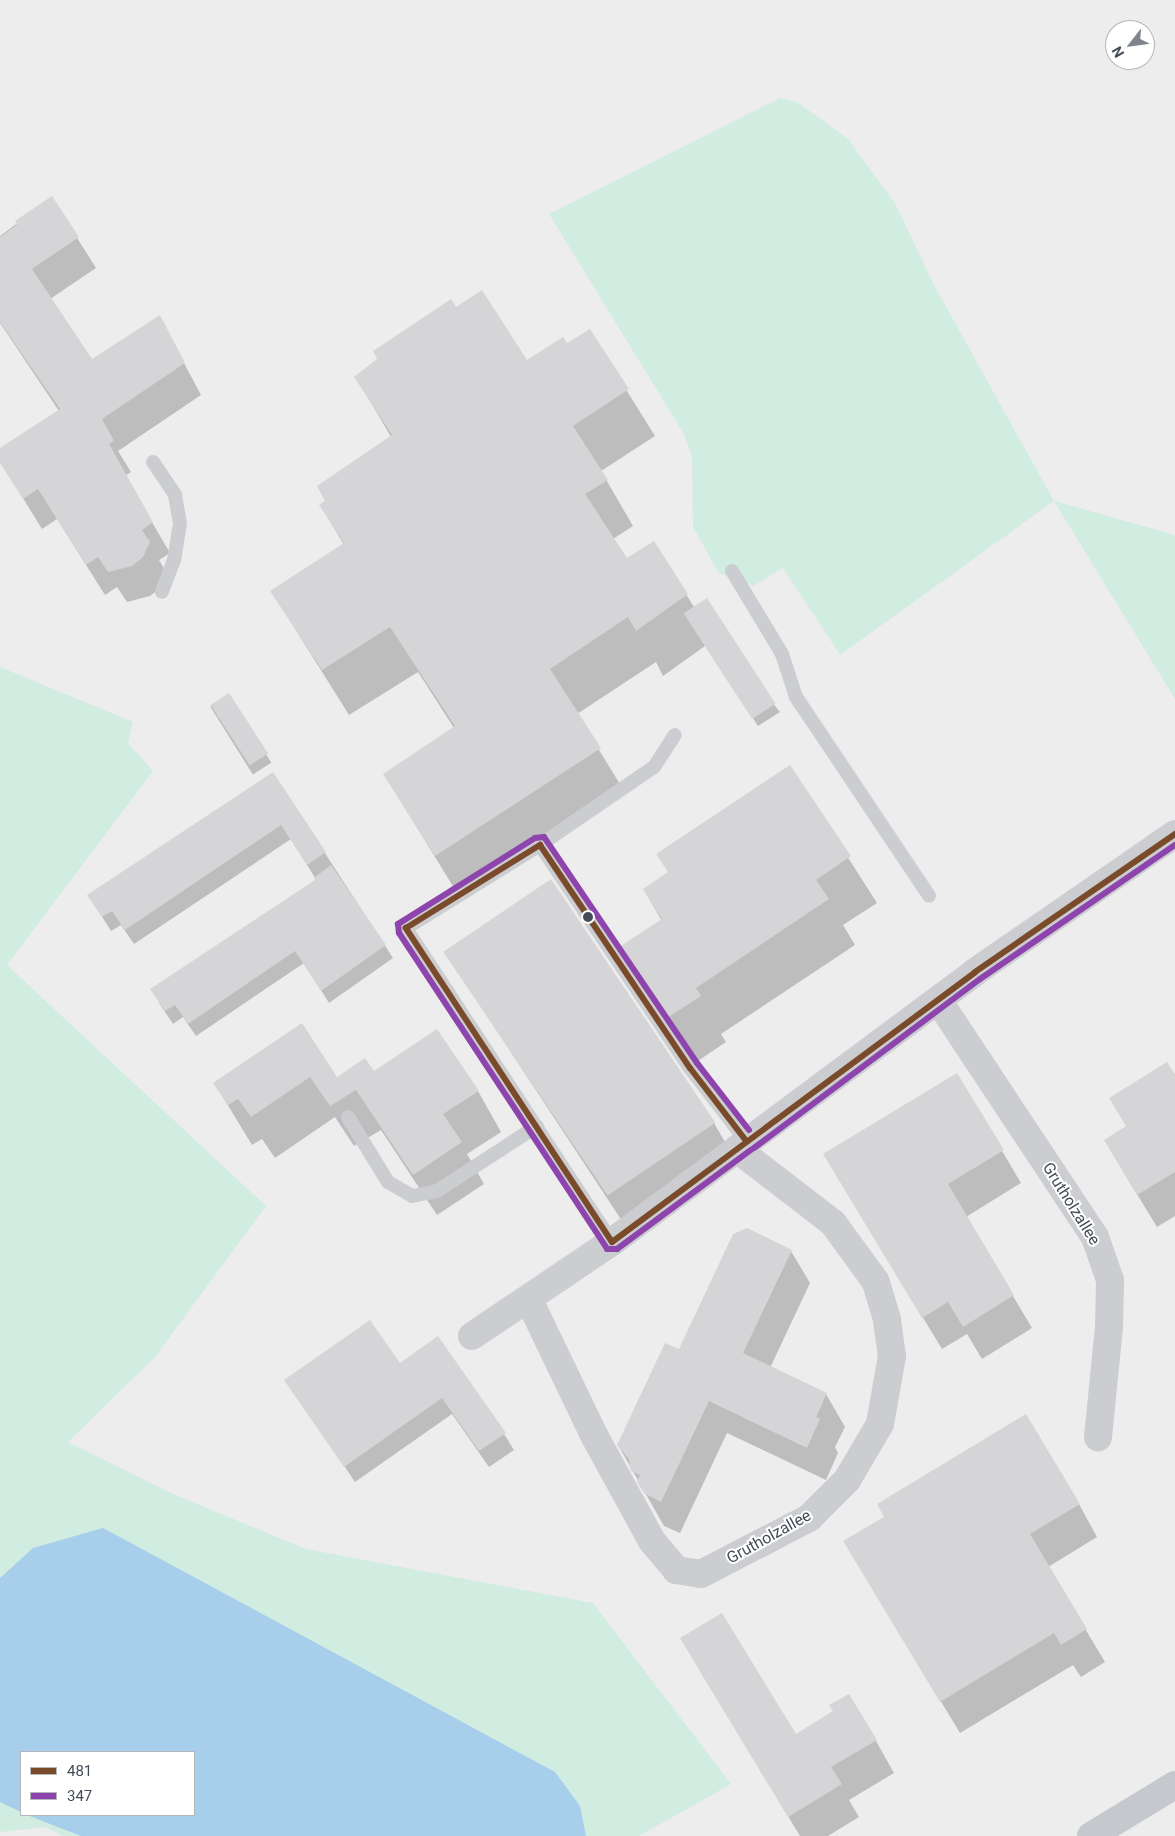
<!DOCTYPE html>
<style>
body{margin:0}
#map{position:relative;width:1175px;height:1836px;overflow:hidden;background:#eeeded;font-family:Roboto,sans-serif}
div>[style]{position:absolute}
.green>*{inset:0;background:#d1ece1}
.water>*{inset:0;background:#a7ceea}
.shadow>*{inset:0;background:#0003;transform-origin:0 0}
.building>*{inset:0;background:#d5d5d7;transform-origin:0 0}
.lane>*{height:14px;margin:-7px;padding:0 7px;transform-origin:7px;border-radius:7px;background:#cbcdd0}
.street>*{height:28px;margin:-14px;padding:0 14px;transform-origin:14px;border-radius:14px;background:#cbcdd0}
.primary>*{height:28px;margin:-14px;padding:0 14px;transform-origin:14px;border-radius:14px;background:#c5c8cd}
.bus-1>*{height:6px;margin:-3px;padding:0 3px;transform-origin:3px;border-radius:3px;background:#7a4b2a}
.bus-2>*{height:6px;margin:-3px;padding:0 3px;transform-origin:3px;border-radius:3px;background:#8e44ad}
.dots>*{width:14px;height:14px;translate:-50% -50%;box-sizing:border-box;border:2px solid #fff;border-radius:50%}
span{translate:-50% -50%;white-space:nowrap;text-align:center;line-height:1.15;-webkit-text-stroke:4px #fff;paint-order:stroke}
.street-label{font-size:16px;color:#454b58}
.legend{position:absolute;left:20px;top:1751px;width:175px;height:65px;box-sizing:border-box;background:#fff;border:1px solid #b5b7bc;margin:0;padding:6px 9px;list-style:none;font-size:15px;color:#454b58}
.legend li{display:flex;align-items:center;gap:10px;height:25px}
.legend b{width:25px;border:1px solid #b5b7bc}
.north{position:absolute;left:1105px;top:20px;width:50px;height:50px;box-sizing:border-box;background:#fff;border:1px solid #b5b7bc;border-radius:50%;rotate:240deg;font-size:14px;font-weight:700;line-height:20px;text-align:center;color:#454b58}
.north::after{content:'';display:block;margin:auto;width:18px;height:22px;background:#80848c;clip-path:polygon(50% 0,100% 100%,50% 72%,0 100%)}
</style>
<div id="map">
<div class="green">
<div style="clip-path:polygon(780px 98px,797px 102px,848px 139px,896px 205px,934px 285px,1054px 501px,1175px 535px,1175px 699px,1054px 501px,840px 655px,783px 568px,753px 586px,719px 573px,693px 527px,692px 457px,684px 434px,549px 214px)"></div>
<div style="clip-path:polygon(evenodd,0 667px,133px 722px,128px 743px,153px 771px,7px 965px,266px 1206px,155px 1357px,68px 1442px,173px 1494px,306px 1549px,593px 1603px,731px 1784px,639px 1836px,63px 1836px,46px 1827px,0 1832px,0 667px,21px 1752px,194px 1752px,194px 1815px,21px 1815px,21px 1752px)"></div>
</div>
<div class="water">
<div style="clip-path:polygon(103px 1528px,555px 1772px,580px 1806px,586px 1836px,81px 1836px,27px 1815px,194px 1815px,194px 1752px,21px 1752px,21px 1812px,0 1802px,0 1578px,33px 1548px)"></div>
</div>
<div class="shadow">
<div style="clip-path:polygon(52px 198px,96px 268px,50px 299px,92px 361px,159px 316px,201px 395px,118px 451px,131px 472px,125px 476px,170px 553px,159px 560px,167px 574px,160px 588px,150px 596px,127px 602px,117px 587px,105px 595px,57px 519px,42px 529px,0 461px,0 450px,59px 411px,0 323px,0 236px)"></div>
<div style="clip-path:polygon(456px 309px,527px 362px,567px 345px,589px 330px,655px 436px,601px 471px,633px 526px,613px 539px,627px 560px,654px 543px,694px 607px,780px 712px,758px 726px,705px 646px,663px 676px,656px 662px,577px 714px,626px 794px,462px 901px,384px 774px,454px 728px,418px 672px,349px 715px,272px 592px,344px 545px,321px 506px,391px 437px,356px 377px)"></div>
<div style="left:229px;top:695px;width:80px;height:22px;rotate:58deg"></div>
<div style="clip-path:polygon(790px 767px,877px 903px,843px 925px,855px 945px,721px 1034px,726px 1042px,695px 1063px,621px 948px,662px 921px,644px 890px,669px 873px)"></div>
<div style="clip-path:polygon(273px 773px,393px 958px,329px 1003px,304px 963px,196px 1036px,183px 1017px,173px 1024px,159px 1003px,317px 881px,291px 839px,134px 944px,121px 925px,111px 931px,89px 896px)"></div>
<div style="clip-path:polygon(445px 952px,714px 1123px,733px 1156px,626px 1227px)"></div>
<div style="clip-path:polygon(301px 1025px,337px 1079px,374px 1073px,478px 1091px,501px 1132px,467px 1154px,484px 1184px,437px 1215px,381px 1130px,354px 1146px,335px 1117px,275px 1158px,262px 1139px,252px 1145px,215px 1084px)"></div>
<div style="clip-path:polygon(957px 1074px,1021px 1183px,966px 1217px,1032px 1328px,982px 1359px,967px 1334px,942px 1349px,843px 1186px)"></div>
<div style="clip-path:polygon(1175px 1076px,1175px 1216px,1157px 1227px,1124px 1173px,1127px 1127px)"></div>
<div style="clip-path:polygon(791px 1251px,810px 1283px,770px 1368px,826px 1394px,845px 1427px,835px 1447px,838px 1453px,826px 1480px,727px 1433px,680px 1533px,664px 1526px,618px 1445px,679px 1351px)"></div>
<div style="clip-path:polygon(399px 1365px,504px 1434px,514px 1450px,489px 1467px,452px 1414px,355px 1482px,286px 1380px)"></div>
<div style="clip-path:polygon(1079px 1504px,1097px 1537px,1048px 1567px,1105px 1662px,1081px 1677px,1073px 1665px,960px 1733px,864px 1574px)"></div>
<div style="clip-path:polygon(700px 1671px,795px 1736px,876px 1741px,894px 1773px,849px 1800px,859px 1817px,828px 1836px,800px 1836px)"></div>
</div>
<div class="building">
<div style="clip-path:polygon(52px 196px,79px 237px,32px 269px,92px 359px,160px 315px,185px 363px,102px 419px,114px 441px,109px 444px,153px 522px,142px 530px,150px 542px,143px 557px,132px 566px,108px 572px,98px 557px,86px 565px,38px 489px,23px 499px,0 463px,0 448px,60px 409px,0 322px,0 237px,17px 225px,15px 221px)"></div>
<div style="clip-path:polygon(482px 290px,527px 360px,563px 337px,567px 343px,590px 329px,629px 389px,573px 426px,608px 480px,585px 494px,627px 558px,654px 541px,688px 594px,636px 631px,628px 617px,550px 669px,601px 748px,435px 856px,383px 774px,455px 726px,390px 627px,322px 670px,270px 591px,344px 543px,319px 505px,325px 501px,317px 486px,392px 435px,354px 377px,377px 359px,373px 351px,451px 299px,456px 307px)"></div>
<div style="left:707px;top:598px;width:126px;height:28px;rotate:57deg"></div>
<div style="left:229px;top:693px;width:72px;height:22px;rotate:57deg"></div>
<div style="clip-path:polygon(790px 765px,851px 856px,816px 880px,829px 899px,696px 988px,701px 996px,667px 1018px,619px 947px,662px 919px,643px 889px,668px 872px,656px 854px)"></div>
<div style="clip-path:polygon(273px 772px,326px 852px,307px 865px,281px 825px,125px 930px,112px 911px,102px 917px,87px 895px)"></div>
<div style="clip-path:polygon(331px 865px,386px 945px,321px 991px,295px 951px,188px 1024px,175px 1005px,165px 1011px,150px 989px,315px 880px,314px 878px)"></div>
<div style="left:551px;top:879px;width:294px;height:130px;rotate:56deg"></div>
<div style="clip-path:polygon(302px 1023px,337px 1077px,365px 1058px,374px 1071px,437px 1029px,479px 1091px,443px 1114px,462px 1142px,413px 1175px,356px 1090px,330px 1106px,310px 1077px,251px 1117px,238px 1099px,228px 1105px,213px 1083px)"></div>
<div style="clip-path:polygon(1167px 1062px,1175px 1074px,1175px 1172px,1137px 1195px,1104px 1140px,1126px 1126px,1109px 1098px)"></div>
<div style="clip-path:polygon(957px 1073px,1004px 1150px,948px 1184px,1014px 1295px,963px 1327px,948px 1302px,922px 1318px,823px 1154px)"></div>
<div style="clip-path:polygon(747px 1228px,792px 1250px,743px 1353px,827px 1393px,816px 1417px,820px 1419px,807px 1448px,709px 1401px,661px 1502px,644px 1493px,637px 1482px,640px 1475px,631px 1471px,629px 1459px,617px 1445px,665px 1343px,679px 1349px,733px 1234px)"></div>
<div style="clip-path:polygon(370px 1320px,400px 1363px,438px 1336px,506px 1433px,479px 1451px,442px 1398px,344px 1467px,284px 1380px)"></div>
<div style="clip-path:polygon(1026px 1414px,1080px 1504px,1030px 1534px,1087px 1629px,1061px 1645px,1054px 1633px,940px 1702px,843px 1541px,884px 1517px,877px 1504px)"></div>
<div style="clip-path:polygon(722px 1613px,796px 1734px,833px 1711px,829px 1705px,849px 1694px,877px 1740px,831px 1767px,842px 1784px,788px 1817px,680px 1638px)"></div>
</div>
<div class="lane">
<div style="left:153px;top:462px;width:40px;rotate:56deg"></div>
<div style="left:175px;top:495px;width:28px;rotate:80deg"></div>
<div style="left:180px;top:523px;width:37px;rotate:99deg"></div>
<div style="left:174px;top:560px;width:34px;rotate:111deg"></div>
<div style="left:732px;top:571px;width:97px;rotate:58.9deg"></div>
<div style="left:782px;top:654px;width:45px;rotate:72deg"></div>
<div style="left:796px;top:697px;width:239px;rotate:56.2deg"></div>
<div style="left:540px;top:845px;width:138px;rotate:-34.4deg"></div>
<div style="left:654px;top:767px;width:38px;rotate:-57deg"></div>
<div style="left:348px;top:1117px;width:76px;rotate:58.4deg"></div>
<div style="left:388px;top:1182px;width:28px;rotate:30deg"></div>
<div style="left:412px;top:1196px;width:25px;rotate:-11deg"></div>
<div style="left:437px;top:1191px;width:119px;rotate:-33deg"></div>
<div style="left:612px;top:1242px;width:376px;rotate:-123.3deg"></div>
<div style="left:406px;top:928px;width:158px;rotate:-31.8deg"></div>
<div style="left:540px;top:845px;width:269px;rotate:56.1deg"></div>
<div style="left:690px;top:1068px;width:93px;rotate:52.4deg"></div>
</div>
<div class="street">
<div style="left:938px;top:1000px;width:284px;rotate:56.5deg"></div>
<div style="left:1095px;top:1237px;width:46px;rotate:70.8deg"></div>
<div style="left:1110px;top:1280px;width:47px;rotate:91.2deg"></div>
<div style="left:1109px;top:1327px;width:111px;rotate:95.7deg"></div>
<div style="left:529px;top:1300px;width:152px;rotate:64.3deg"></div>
<div style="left:595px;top:1437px;width:119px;rotate:61.3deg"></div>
<div style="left:652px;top:1541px;width:38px;rotate:50deg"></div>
<div style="left:676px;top:1570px;width:25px;rotate:9deg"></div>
<div style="left:701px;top:1574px;width:122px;rotate:-27.4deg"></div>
<div style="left:809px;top:1518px;width:54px;rotate:-45deg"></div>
<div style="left:847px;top:1480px;width:65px;rotate:-59.5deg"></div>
<div style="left:880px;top:1424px;width:69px;rotate:-80deg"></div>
<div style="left:892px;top:1356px;width:37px;rotate:-98deg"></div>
<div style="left:887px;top:1319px;width:39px;rotate:-107deg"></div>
<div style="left:876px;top:1282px;width:73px;rotate:-126.1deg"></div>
<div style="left:833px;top:1223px;width:121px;rotate:-142.4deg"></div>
<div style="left:472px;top:1336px;width:169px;rotate:-33.9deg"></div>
<div style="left:612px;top:1242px;width:452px;rotate:-36.6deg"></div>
<div style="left:975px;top:972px;width:243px;rotate:-34.6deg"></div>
</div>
<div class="primary">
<div style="left:1091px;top:1836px;width:98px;rotate:-31.3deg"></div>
</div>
<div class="bus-1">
<div style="left:612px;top:1242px;width:376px;rotate:-123.3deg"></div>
<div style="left:406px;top:928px;width:158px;rotate:-31.8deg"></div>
<div style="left:540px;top:845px;width:269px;rotate:56.1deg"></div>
<div style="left:690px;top:1068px;width:93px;rotate:52.4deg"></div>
<div style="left:612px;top:1242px;width:452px;rotate:-36.6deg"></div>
<div style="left:975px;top:972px;width:243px;rotate:-34.6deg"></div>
</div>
<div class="bus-2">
<div style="left:749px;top:1130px;width:85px;rotate:-127.8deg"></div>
<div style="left:697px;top:1063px;width:273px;rotate:-124.1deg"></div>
<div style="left:544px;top:837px;width:9px;rotate:174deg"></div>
<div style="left:535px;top:838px;width:162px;rotate:147.9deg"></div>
<div style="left:398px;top:924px;width:9px;rotate:84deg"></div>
<div style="left:399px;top:933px;width:378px;rotate:56.6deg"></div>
<div style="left:607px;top:1249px;width:10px"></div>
<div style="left:617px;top:1249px;width:167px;rotate:-36.5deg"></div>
<div style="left:754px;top:1148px;width:282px;rotate:-36.8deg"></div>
<div style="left:980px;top:979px;width:237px;rotate:-34.5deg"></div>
</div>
<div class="dots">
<div style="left:588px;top:917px;background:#454b58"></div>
</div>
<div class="street-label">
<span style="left:1071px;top:1204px;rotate:58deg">Grutholzallee</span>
<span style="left:769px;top:1537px;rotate:-29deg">Grutholzallee</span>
</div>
<ul class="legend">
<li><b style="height:6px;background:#7a4b2a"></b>481</li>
<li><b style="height:6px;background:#8e44ad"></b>347</li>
</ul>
<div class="north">N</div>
</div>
